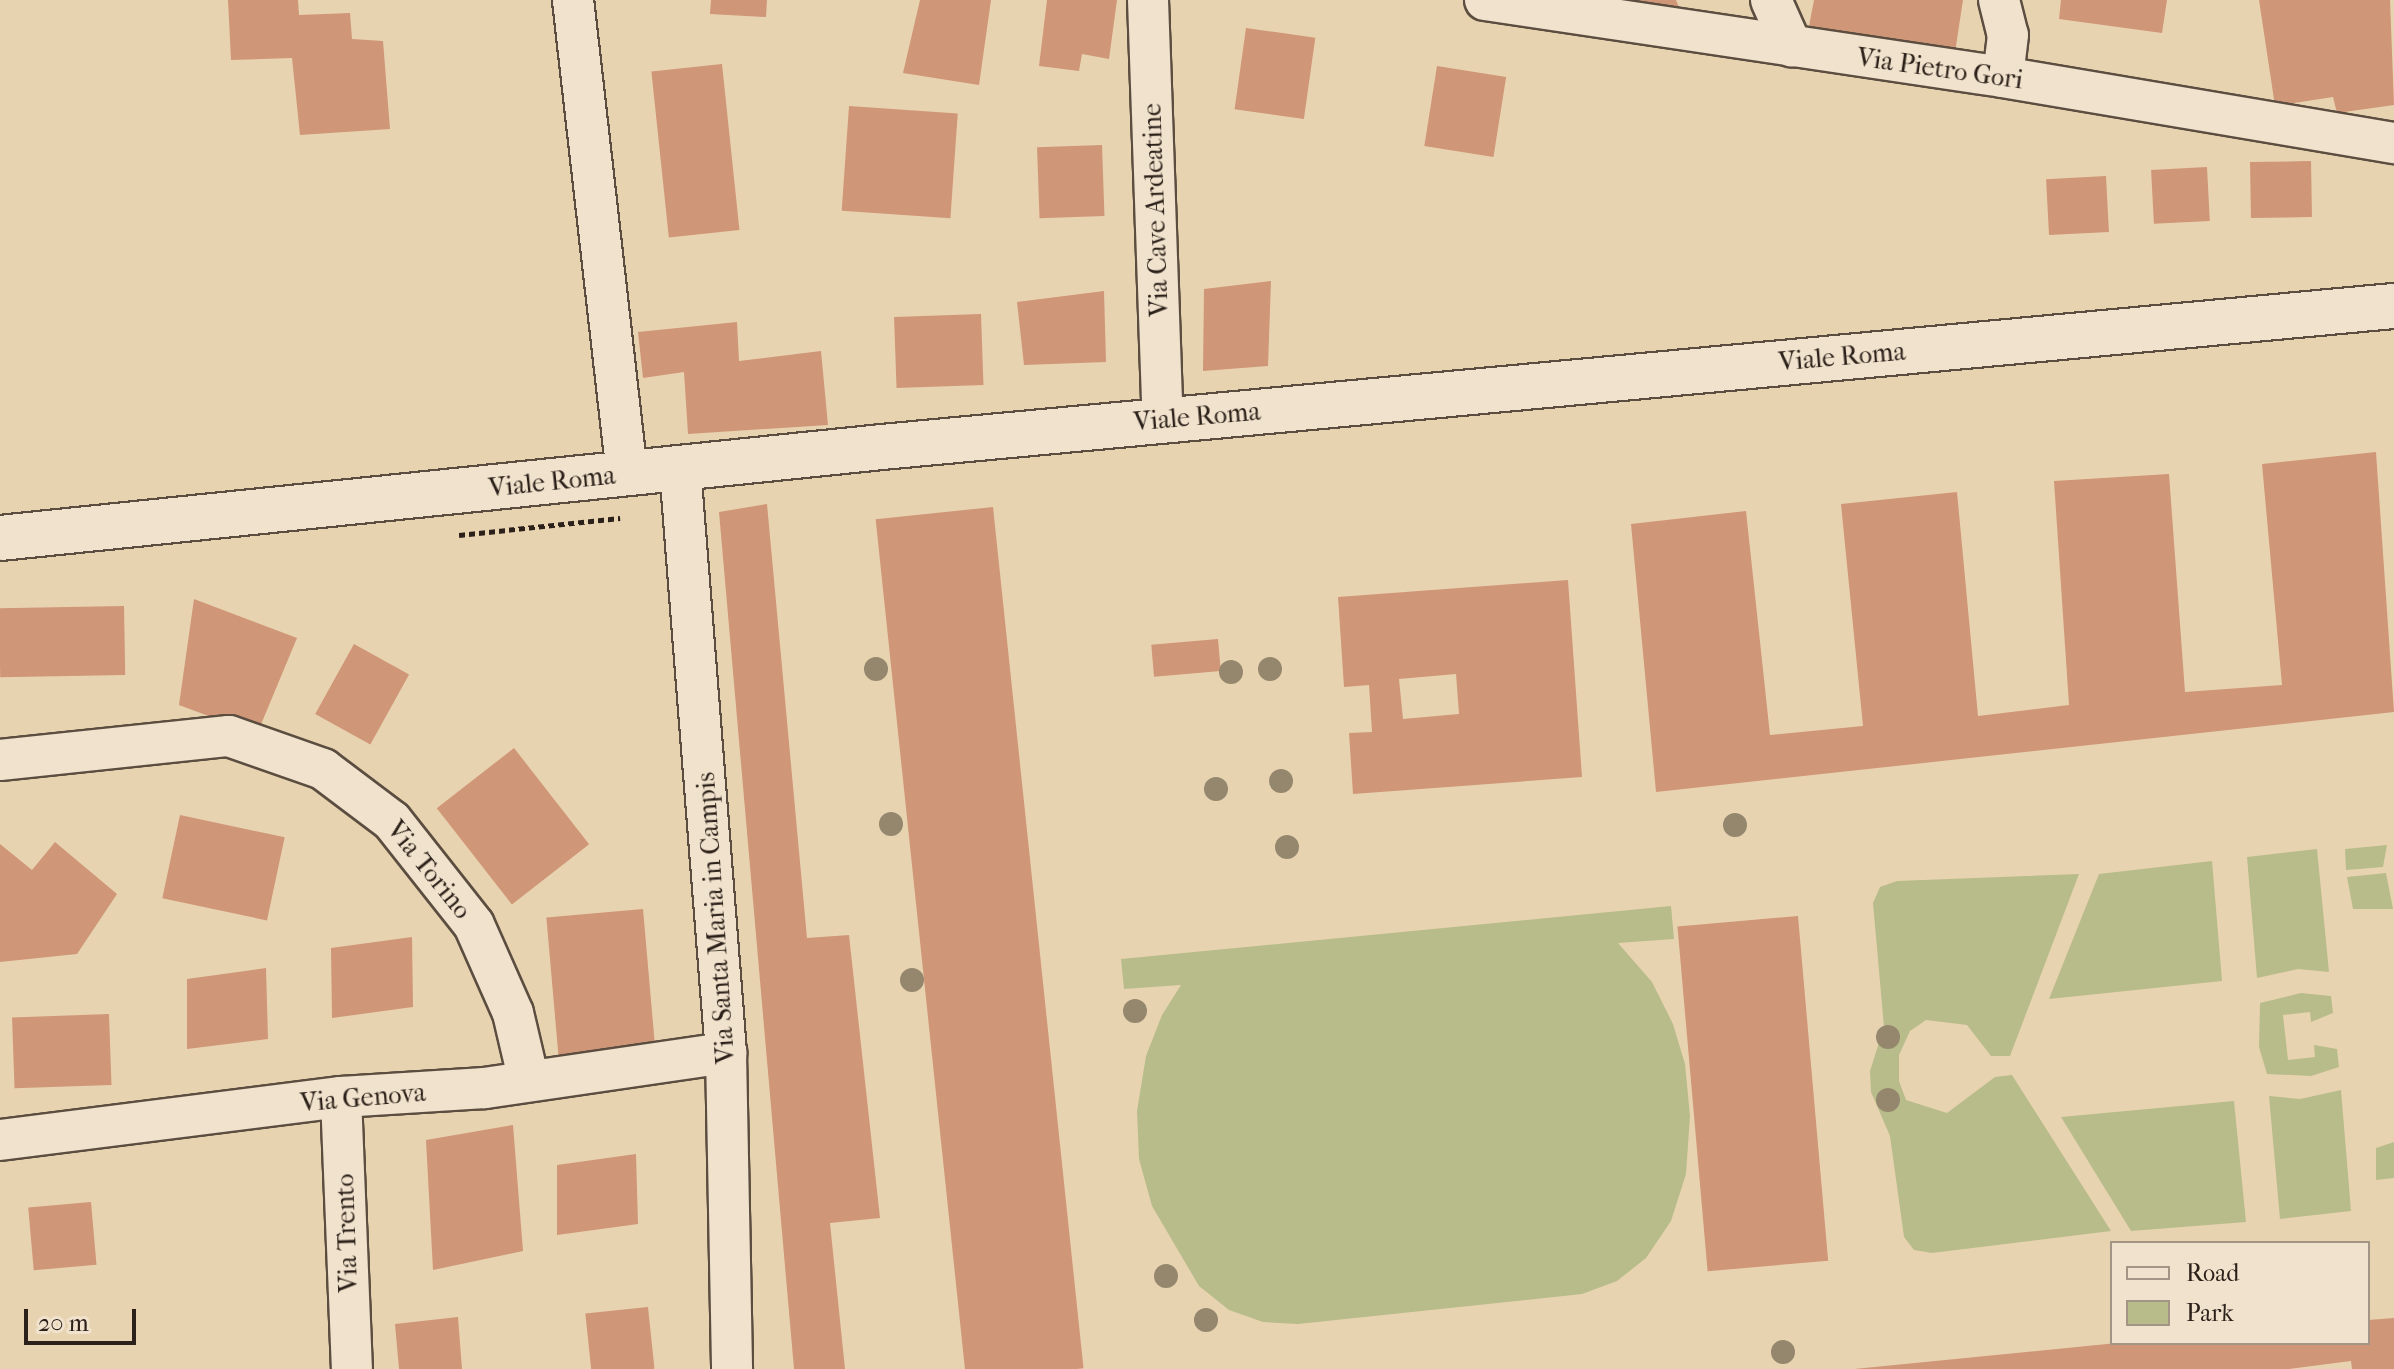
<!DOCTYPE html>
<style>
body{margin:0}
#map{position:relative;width:2394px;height:1369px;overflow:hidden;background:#e8d3b0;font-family:"IM FELL French Canon",serif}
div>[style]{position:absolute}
.green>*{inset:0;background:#b8bc8a}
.building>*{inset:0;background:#d09678;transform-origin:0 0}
.path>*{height:5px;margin-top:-2.5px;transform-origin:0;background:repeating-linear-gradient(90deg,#2c211a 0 6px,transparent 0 10px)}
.roads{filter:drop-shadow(2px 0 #5b4e40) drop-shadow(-2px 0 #5b4e40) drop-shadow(0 2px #5b4e40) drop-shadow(0 -2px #5b4e40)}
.street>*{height:40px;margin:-20px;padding:0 20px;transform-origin:20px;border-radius:20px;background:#f0e2cc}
.secondary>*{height:44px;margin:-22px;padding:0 22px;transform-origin:22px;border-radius:22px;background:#f0e2cc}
.trees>*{width:24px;height:24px;margin:-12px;border-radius:50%;background:#94876d}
span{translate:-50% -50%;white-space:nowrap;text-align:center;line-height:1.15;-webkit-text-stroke:8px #f0e2cc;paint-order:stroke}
.street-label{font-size:26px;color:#2c211a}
.legend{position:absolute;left:2110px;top:1241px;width:260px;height:104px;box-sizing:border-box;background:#f0e2cc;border:2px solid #a29585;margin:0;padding:10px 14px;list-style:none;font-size:24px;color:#2c211a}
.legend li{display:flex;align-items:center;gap:16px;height:40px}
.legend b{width:40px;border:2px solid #a29585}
.scale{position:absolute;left:24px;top:1309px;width:112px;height:36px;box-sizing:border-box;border:4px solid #2c211a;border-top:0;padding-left:10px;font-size:24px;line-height:28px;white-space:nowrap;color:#2c211a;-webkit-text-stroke:6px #f0e2cc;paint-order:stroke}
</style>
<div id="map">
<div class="green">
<div style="clip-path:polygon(2387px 845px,2383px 867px,2346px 870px,2345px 849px)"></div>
<div style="clip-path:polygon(2317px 849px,2329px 972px,2298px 969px,2257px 978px,2247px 857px)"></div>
<div style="clip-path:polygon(2212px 861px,2222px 981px,2049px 999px,2099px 874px)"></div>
<div style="clip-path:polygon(2386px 873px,2393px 909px,2353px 909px,2347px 877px)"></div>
<div style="clip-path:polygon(2079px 874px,2010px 1056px,1991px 1056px,1967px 1025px,1926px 1020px,1910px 1031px,1899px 1055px,1899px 1081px,1906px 1100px,1947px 1113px,1995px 1077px,2012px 1075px,2111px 1231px,1932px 1253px,1914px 1250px,1904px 1237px,1890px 1136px,1871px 1092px,1870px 1071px,1884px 1027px,1873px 903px,1880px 887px,1897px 881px)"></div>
<div style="clip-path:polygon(1671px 906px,1674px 939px,1618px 943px,1652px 982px,1673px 1024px,1685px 1064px,1690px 1116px,1686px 1174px,1671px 1221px,1646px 1258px,1617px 1281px,1582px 1294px,1298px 1324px,1263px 1322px,1229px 1310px,1199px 1286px,1152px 1206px,1139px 1159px,1137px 1111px,1146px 1056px,1162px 1015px,1181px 985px,1124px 989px,1121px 959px)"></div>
<div style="clip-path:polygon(2301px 993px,2331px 996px,2333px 1013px,2311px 1022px,2310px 1012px,2283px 1015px,2288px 1060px,2315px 1057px,2314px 1045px,2337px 1049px,2339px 1067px,2311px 1076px,2267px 1074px,2259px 1047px,2260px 1003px)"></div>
<div style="clip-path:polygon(2341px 1090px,2351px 1211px,2280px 1219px,2269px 1096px,2300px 1099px)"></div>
<div style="clip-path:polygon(2234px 1101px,2246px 1222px,2131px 1231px,2061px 1117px)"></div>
<div style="clip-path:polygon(2394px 1142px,2394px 1178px,2376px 1180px,2376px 1148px)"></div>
</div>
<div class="building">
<div style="clip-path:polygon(228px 0,298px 0,299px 15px,350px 13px,352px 39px,383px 41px,390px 129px,300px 135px,292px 58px,231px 60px)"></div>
<div style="clip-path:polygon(711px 0,767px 0,766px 17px,710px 14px)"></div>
<div style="clip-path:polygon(920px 0,991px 0,979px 85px,903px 73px)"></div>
<div style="clip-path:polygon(1047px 0,1117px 0,1109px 59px,1082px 54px,1079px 71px,1039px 66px)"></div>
<div style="clip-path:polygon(1598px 0,1676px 0,1681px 12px)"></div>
<div style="clip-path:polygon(1814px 0,1963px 0,1954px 59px,1806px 42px)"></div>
<div style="clip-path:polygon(2061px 0,2167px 0,2162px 33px,2059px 19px)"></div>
<div style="clip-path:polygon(2259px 0,2390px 0,2394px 105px,2337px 113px,2333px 97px,2275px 106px)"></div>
<div style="left:1246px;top:28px;width:70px;height:82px;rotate:8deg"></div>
<div style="left:722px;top:64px;width:167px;height:71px;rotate:84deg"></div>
<div style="left:1437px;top:66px;width:70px;height:81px;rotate:9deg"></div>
<div style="left:849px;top:106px;width:109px;height:105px;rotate:4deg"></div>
<div style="left:1102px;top:145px;width:71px;height:65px;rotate:88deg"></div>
<div style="left:2311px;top:161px;width:56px;height:61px;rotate:89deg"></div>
<div style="left:2207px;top:167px;width:54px;height:56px;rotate:87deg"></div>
<div style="left:2106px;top:176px;width:56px;height:60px;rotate:87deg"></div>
<div style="clip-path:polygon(1271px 281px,1268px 366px,1203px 371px,1204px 289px)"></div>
<div style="clip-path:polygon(1104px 291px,1106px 362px,1024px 365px,1017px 302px)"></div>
<div style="left:981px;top:314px;width:71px;height:87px;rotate:88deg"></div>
<div style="clip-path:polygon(737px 322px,739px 361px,821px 351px,828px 425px,688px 434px,684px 372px,643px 378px,638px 332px)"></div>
<div style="clip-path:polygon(2376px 452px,2394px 712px,1656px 792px,1631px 524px,1746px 511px,1770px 735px,1863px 726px,1841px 504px,1957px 492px,1978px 716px,2069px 705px,2054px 481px,2169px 474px,2185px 692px,2282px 685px,2262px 464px)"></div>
<div style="clip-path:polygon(767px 504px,807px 938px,849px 935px,880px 1218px,830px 1223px,845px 1369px,794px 1369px,719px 512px)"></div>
<div style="left:993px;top:507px;width:866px;height:118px;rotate:84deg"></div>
<div style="clip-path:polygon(evenodd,1568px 580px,1582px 777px,1353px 794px,1349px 733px,1372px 732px,1369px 685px,1344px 687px,1338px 597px,1568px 580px,1456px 674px,1459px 714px,1403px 719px,1399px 679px,1456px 674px)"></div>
<div style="clip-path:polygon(194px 599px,297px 638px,257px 734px,179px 705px)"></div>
<div style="left:124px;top:606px;width:69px;height:125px;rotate:89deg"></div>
<div style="left:1218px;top:639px;width:32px;height:67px;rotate:85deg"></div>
<div style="left:354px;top:644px;width:63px;height:80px;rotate:29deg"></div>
<div style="left:514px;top:748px;width:122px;height:98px;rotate:52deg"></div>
<div style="left:180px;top:815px;width:107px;height:85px;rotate:12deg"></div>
<div style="clip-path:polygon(55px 842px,117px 894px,77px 954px,0 962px,0 844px,32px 870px)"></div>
<div style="left:643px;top:909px;width:139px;height:97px;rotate:85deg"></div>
<div style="left:1798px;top:916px;width:346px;height:121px;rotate:85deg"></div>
<div style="clip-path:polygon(412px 937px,413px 1007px,332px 1018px,331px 948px)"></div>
<div style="clip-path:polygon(266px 968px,268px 1039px,187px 1049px,187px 979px)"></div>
<div style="left:109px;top:1014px;width:71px;height:97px;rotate:88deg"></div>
<div style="clip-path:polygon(513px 1125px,523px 1251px,433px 1270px,426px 1140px)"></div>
<div style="clip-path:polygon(636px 1154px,638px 1224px,557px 1235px,557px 1165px)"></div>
<div style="left:91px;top:1202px;width:63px;height:63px;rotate:85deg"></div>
<div style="left:648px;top:1307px;width:62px;height:63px;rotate:84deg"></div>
<div style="clip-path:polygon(458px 1317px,462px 1369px,399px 1369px,395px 1324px)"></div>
<div style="clip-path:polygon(2394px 1318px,2394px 1369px,2352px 1369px,2351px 1361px,2289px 1369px,1854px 1369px,2117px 1343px,2368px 1343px,2368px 1320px)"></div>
</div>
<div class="path">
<div style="left:459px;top:535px;width:162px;rotate:-6deg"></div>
</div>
<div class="roads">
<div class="street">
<div style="left:573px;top:0;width:477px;rotate:83.5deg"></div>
<div style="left:1148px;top:0;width:421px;rotate:88deg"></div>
<div style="left:1485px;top:0;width:524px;rotate:8.46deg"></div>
<div style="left:2003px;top:77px;width:397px;rotate:9.6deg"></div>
<div style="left:1771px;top:0;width:51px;rotate:65.9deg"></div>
<div style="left:1999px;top:0;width:36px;rotate:76deg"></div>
<div style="left:2008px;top:35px;width:42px;rotate:96.8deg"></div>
<div style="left:680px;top:468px;width:587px;rotate:85.5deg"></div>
<div style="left:726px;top:1053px;width:316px;rotate:88.9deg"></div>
<div style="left:0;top:760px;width:230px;rotate:-6deg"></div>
<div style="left:229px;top:736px;width:100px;rotate:19.3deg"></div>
<div style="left:323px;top:769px;width:86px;rotate:37deg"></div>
<div style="left:392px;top:821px;width:132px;rotate:51.7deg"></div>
<div style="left:474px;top:925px;width:96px;rotate:66.1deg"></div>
<div style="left:513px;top:1013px;width:70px;rotate:76.8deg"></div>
<div style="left:341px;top:1097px;width:272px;rotate:87.7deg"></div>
<div style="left:0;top:1140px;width:344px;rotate:-7.2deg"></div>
<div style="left:341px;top:1097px;width:144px;rotate:-3.6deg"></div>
<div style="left:485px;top:1088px;width:244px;rotate:-8.3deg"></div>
</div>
<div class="secondary">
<div style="left:0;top:538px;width:887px;rotate:-5.89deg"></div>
<div style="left:882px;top:447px;width:1519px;rotate:-5.33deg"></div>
</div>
</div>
<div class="trees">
<div style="left:876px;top:669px"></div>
<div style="left:1270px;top:669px"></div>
<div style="left:1231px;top:672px"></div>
<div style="left:1281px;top:781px"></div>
<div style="left:1216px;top:789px"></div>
<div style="left:891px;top:824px"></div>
<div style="left:1735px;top:825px"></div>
<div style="left:1287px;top:847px"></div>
<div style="left:912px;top:980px"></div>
<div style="left:1135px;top:1011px"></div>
<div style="left:1888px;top:1037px"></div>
<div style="left:1888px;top:1100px"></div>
<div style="left:1166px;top:1276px"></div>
<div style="left:1206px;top:1320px"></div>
<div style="left:1783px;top:1352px"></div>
</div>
<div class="street-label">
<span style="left:1940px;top:69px;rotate:8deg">Via Pietro Gori</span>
<span style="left:1156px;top:210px;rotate:-92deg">Via Cave Ardeatine</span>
<span style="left:1842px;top:357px;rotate:-5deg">Viale Roma</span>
<span style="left:1197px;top:417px;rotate:-5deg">Viale Roma</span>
<span style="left:552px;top:482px;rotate:-6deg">Viale Roma</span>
<span style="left:429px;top:870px;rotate:51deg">Via Torino</span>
<span style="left:716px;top:918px;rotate:-94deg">Via Santa Maria in Campis</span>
<span style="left:363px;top:1098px;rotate:-5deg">Via Genova</span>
<span style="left:347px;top:1233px;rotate:-92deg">Via Trento</span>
</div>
<ul class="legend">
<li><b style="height:10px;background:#f0e2cc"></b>Road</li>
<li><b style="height:22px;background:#b8bc8a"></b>Park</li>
</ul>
<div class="scale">20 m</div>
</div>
